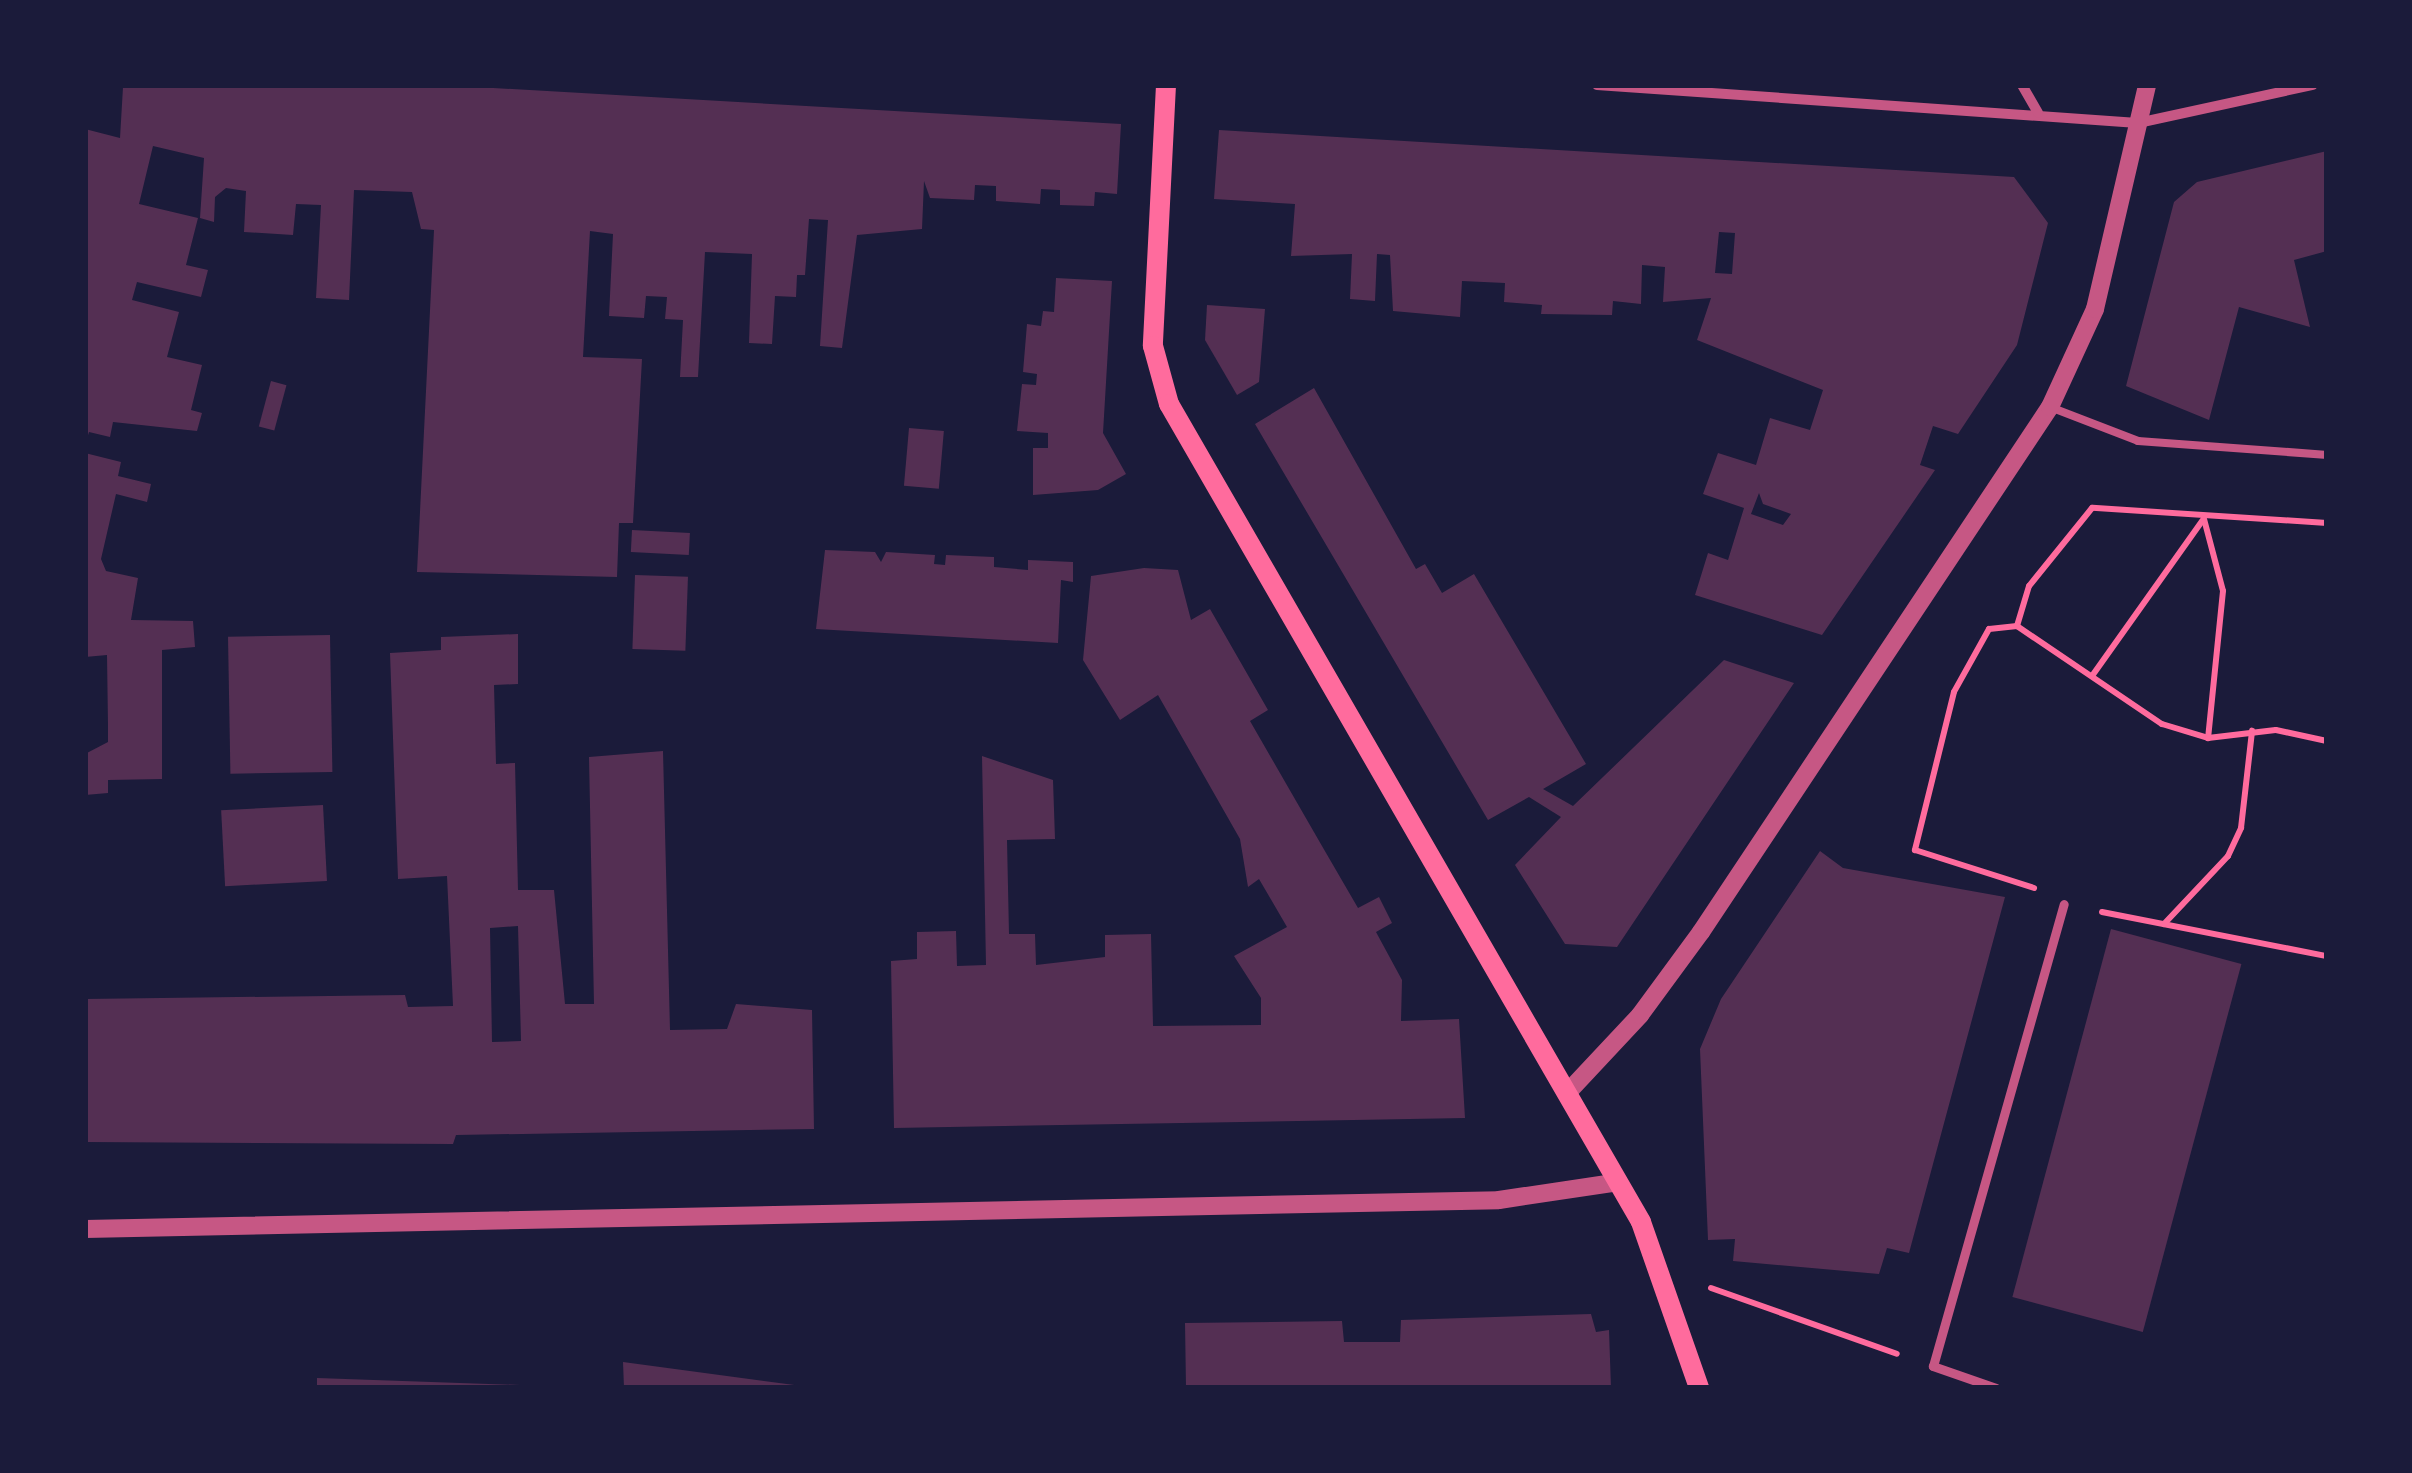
<!DOCTYPE html>
<style>
body{margin:0}
#map{position:relative;width:2412px;height:1473px;overflow:hidden;background:#1b1b3a;font-family:Commissioner,sans-serif}
div>[style]{position:absolute}
.building>*{inset:0;background:#542f53;transform-origin:0 0}
.path>*{height:6px;margin:-3px;padding:0 3px;transform-origin:3px;border-radius:3px;background:#ff6b9d}
.service>*{height:8px;margin:-4px;padding:0 4px;transform-origin:4px;border-radius:4px;background:#c65784}
.pedestrian>*{height:9px;margin:-4.5px;padding:0 4.5px;transform-origin:4.5px;border-radius:4.5px;background:#c65784}
.minor>*{height:10px;margin:-5px;padding:0 5px;transform-origin:5px;border-radius:5px;background:#c65784}
.tertiary>*{height:18px;margin:-9px;padding:0 9px;transform-origin:9px;border-radius:9px;background:#c65784}
.secondary>*{height:20px;margin:-10px;padding:0 10px;transform-origin:10px;border-radius:10px;background:#ff6b9d}
span{translate:-50% -50%;white-space:nowrap;text-align:center;line-height:1.15;-webkit-text-stroke:8px #1b1b3a;paint-order:stroke}
.frame{position:absolute;inset:0;border:88px solid #1b1b3a;pointer-events:none}
</style>
<div id="map">
<div class="building">
<div style="clip-path:polygon(442px 85px,1121px 124px,1117px 194px,1095px 192px,1094px 206px,1060px 205px,1060px 190px,1041px 189px,1040px 204px,996px 201px,996px 186px,975px 185px,974px 200px,930px 198px,924px 181px,922px 229px,857px 235px,842px 348px,820px 346px,828px 220px,809px 219px,805px 275px,797px 275px,796px 297px,775px 296px,772px 344px,749px 343px,752px 254px,705px 252px,698px 377px,680px 377px,683px 320px,665px 319px,667px 297px,646px 296px,644px 318px,609px 316px,613px 234px,590px 231px,583px 357px,642px 359px,633px 523px,619px 523px,617px 577px,417px 572px,434px 230px,421px 229px,412px 192px,354px 190px,349px 300px,316px 298px,321px 205px,296px 204px,293px 235px,244px 232px,246px 191px,226px 188px,215px 197px,214px 222px,200px 218px,204px 158px,153px 146px,139px 204px,198px 218px,186px 265px,208px 270px,201px 297px,137px 282px,132px 300px,179px 312px,167px 357px,202px 365px,191px 410px,202px 413px,197px 431px,113px 422px,110px 437px,89px 432px,85px 445px,85px 129px,120px 138px,123px 87px)"></div>
<div style="clip-path:polygon(evenodd,1219px 130px,2014px 177px,2048px 223px,2017px 345px,1958px 434px,1933px 426px,1920px 465px,1935px 470px,1822px 635px,1695px 595px,1708px 553px,1728px 560px,1744px 508px,1703px 494px,1718px 453px,1756px 465px,1770px 418px,1810px 430px,1823px 390px,1697px 340px,1711px 298px,1663px 302px,1665px 267px,1642px 265px,1641px 304px,1613px 301px,1612px 315px,1541px 314px,1542px 305px,1504px 302px,1505px 283px,1462px 281px,1460px 317px,1393px 311px,1390px 255px,1377px 254px,1375px 301px,1350px 299px,1352px 254px,1291px 256px,1295px 204px,1214px 199px,1219px 130px,1719px 232px,1735px 233px,1732px 274px,1715px 273px,1719px 232px,1219px 130px,1759px 493px,1763px 504px,1791px 514px,1783px 525px,1751px 514px,1759px 493px)"></div>
<div style="clip-path:polygon(2327px 151px,2327px 251px,2294px 260px,2310px 327px,2239px 307px,2209px 420px,2126px 386px,2174px 202px,2197px 182px)"></div>
<div style="clip-path:polygon(1056px 278px,1112px 281px,1103px 433px,1126px 474px,1098px 490px,1033px 495px,1033px 448px,1048px 448px,1048px 433px,1017px 431px,1022px 384px,1036px 385px,1037px 374px,1023px 372px,1027px 324px,1041px 326px,1043px 311px,1054px 312px)"></div>
<div style="clip-path:polygon(1207px 305px,1265px 309px,1259px 382px,1237px 395px,1205px 340px)"></div>
<div style="left:271px;top:381px;width:16px;height:47px;rotate:15deg"></div>
<div style="clip-path:polygon(1314px 388px,1416px 569px,1425px 564px,1442px 593px,1474px 574px,1586px 764px,1543px 789px,1573px 806px,1724px 660px,1794px 683px,1617px 947px,1565px 944px,1515px 865px,1561px 817px,1529px 797px,1488px 820px,1255px 424px)"></div>
<div style="left:909px;top:428px;width:35px;height:58px;rotate:5deg"></div>
<div style="clip-path:polygon(85px 453px,121px 462px,118px 476px,151px 484px,147px 502px,116px 494px,101px 559px,106px 571px,138px 578px,131px 620px,193px 621px,195px 647px,162px 650px,162px 779px,108px 780px,108px 793px,85px 795px,85px 754px,108px 742px,108px 726px,107px 655px,85px 657px)"></div>
<div style="left:632px;top:530px;width:58px;height:22px;rotate:3deg"></div>
<div style="clip-path:polygon(825px 550px,875px 552px,881px 562px,886px 552px,935px 555px,934px 564px,945px 565px,946px 555px,994px 557px,994px 567px,1028px 570px,1028px 560px,1073px 562px,1073px 582px,1061px 580px,1058px 643px,816px 629px)"></div>
<div style="clip-path:polygon(1144px 568px,1178px 570px,1191px 620px,1210px 609px,1268px 710px,1250px 721px,1322px 846px,1358px 908px,1379px 897px,1392px 923px,1376px 932px,1402px 980px,1401px 1021px,1459px 1019px,1465px 1118px,894px 1128px,891px 961px,917px 959px,917px 932px,956px 931px,957px 966px,986px 965px,982px 756px,1053px 780px,1055px 839px,1007px 840px,1009px 934px,1035px 934px,1036px 965px,1105px 957px,1105px 935px,1151px 934px,1153px 1026px,1261px 1025px,1261px 998px,1234px 956px,1287px 927px,1259px 879px,1248px 887px,1240px 839px,1158px 695px,1120px 720px,1083px 660px,1091px 576px)"></div>
<div style="left:635px;top:575px;width:53px;height:74px;rotate:2deg"></div>
<div style="clip-path:polygon(evenodd,518px 634px,518px 684px,494px 685px,496px 764px,515px 763px,518px 890px,554px 890px,565px 1004px,594px 1004px,589px 757px,663px 751px,670px 1030px,727px 1029px,736px 1004px,812px 1010px,814px 1129px,456px 1135px,453px 1144px,85px 1142px,85px 999px,405px 995px,408px 1007px,453px 1006px,447px 876px,398px 879px,390px 653px,441px 650px,441px 637px,518px 634px,518px 926px,521px 1041px,492px 1042px,490px 928px,518px 926px)"></div>
<div style="left:330px;top:635px;width:137px;height:102px;rotate:89deg"></div>
<div style="left:323px;top:805px;width:76px;height:102px;rotate:87deg"></div>
<div style="clip-path:polygon(1820px 851px,1843px 868px,2005px 897px,1909px 1253px,1887px 1248px,1879px 1274px,1733px 1261px,1735px 1239px,1708px 1240px,1700px 1049px,1721px 999px)"></div>
<div style="left:2111px;top:929px;width:135px;height:381px;rotate:15deg"></div>
<div style="clip-path:polygon(1591px 1314px,1596px 1332px,1609px 1330px,1611px 1388px,1186px 1388px,1185px 1323px,1342px 1321px,1344px 1342px,1400px 1342px,1401px 1320px)"></div>
<div style="clip-path:polygon(623px 1362px,802px 1386px,802px 1388px,624px 1388px)"></div>
<div style="clip-path:polygon(317px 1378px,520px 1385px,520px 1388px,317px 1388px)"></div>
</div>
<div class="path">
<div style="left:2204px;top:519px;width:74px;rotate:75.2deg"></div>
<div style="left:2223px;top:591px;width:148px;rotate:95.8deg"></div>
<div style="left:2327px;top:523px;width:235px;rotate:-176.3deg"></div>
<div style="left:2092px;top:508px;width:100px;rotate:128.9deg"></div>
<div style="left:2029px;top:586px;width:42px;rotate:106.7deg"></div>
<div style="left:2017px;top:626px;width:175px;rotate:34.1deg"></div>
<div style="left:2162px;top:724px;width:48px;rotate:16.9deg"></div>
<div style="left:2208px;top:738px;width:68px;rotate:-6.7deg"></div>
<div style="left:2276px;top:730px;width:52px;rotate:12.2deg"></div>
<div style="left:2017px;top:626px;width:28px;rotate:174deg"></div>
<div style="left:1989px;top:629px;width:72px;rotate:119.1deg"></div>
<div style="left:1954px;top:692px;width:163px;rotate:103.9deg"></div>
<div style="left:1915px;top:850px;width:125px;rotate:17.7deg"></div>
<div style="left:2092px;top:676px;width:191px;rotate:-54.6deg"></div>
<div style="left:2102px;top:912px;width:229px;rotate:11.1deg"></div>
<div style="left:2164px;top:924px;width:93px;rotate:-46.7deg"></div>
<div style="left:2228px;top:856px;width:31px;rotate:-65deg"></div>
<div style="left:2241px;top:828px;width:98px;rotate:-83.5deg"></div>
<div style="left:1711px;top:1288px;width:197px;rotate:19.5deg"></div>
</div>
<div class="service">
<div style="left:2050px;top:407px;width:94px;rotate:21.1deg"></div>
<div style="left:2138px;top:441px;width:190px;rotate:4.2deg"></div>
</div>
<div class="pedestrian">
<div style="left:1996px;top:1388px;width:67px;rotate:-160.8deg"></div>
<div style="left:1933px;top:1366px;width:480px;rotate:-74.2deg"></div>
</div>
<div class="minor">
<div style="left:1597px;top:85px;width:542px;rotate:4.02deg"></div>
<div style="left:2138px;top:123px;width:179px;rotate:-12.3deg"></div>
<div style="left:2022px;top:85px;width:32px;rotate:60deg"></div>
</div>
<div class="tertiary">
<div style="left:1569px;top:1091px;width:104px;rotate:-46.9deg"></div>
<div style="left:1640px;top:1015px;width:103px;rotate:-53.7deg"></div>
<div style="left:1701px;top:932px;width:630px;rotate:-56.39deg"></div>
<div style="left:2050px;top:407px;width:108px;rotate:-65.3deg"></div>
<div style="left:2095px;top:309px;width:230px;rotate:-76.9deg"></div>
<div style="left:85px;top:1229px;width:1414px;rotate:-1.17deg"></div>
<div style="left:1499px;top:1200px;width:121px;rotate:-8.5deg"></div>
</div>
<div class="secondary">
<div style="left:1166px;top:85px;width:261px;rotate:92.9deg"></div>
<div style="left:1153px;top:346px;width:60px;rotate:74.6deg"></div>
<div style="left:1169px;top:404px;width:944px;rotate:60.01deg"></div>
<div style="left:1641px;top:1222px;width:176px;rotate:70.7deg"></div>
</div>
<div class="frame"></div>
</div>
